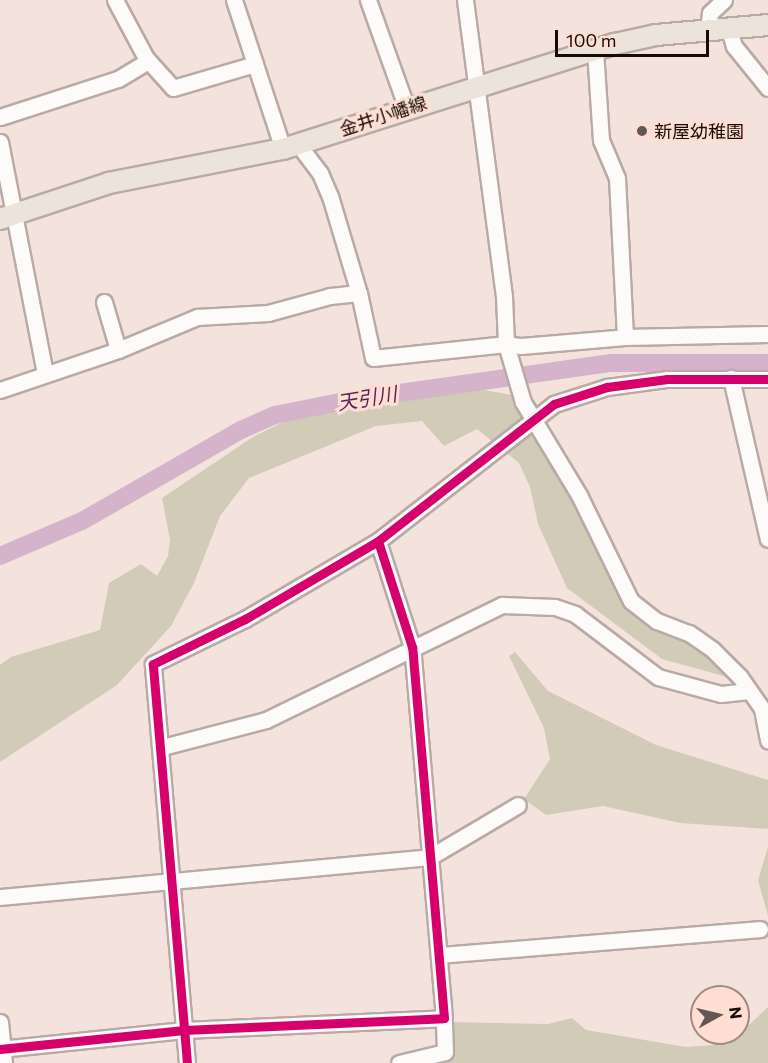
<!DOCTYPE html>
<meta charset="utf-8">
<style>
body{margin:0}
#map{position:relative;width:768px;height:1063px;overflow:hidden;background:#f4e3dd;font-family:Commissioner,"Noto Sans JP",sans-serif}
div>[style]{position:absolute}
.green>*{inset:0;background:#d2cbb8}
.river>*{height:18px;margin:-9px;padding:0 9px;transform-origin:9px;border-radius:9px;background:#d4b3cb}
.roads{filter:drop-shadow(2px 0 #b9aaa5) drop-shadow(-2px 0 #b9aaa5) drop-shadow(0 2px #b9aaa5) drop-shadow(0 -2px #b9aaa5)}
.minor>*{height:15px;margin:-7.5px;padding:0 7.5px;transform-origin:7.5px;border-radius:7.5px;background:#fdfbfa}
.major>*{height:20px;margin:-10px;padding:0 10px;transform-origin:10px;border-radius:10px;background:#ece4da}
.cycleway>*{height:9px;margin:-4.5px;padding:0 4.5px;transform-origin:4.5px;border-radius:4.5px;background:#d6006c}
.dots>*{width:16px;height:16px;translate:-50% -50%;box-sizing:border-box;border:3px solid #feded3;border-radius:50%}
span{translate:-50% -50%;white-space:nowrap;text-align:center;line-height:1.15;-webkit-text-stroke:6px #feded3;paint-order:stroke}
.street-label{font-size:18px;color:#170b07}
.poi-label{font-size:18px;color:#170b07}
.left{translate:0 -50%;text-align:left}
.water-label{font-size:20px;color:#592757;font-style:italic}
.north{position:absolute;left:690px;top:985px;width:60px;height:60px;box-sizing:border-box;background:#feded3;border:2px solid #a28a81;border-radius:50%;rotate:82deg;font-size:16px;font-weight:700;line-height:24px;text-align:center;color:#170b07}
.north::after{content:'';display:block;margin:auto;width:21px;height:27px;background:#645752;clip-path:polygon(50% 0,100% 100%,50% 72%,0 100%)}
.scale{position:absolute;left:555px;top:30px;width:154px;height:27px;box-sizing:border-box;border:3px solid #170b07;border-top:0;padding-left:8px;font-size:18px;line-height:21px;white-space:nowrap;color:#170b07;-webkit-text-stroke:4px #feded3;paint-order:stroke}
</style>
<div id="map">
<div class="green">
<div style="clip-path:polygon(474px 388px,511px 395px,575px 497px,630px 607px,688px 638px,711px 655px,731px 678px,662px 659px,567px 588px,538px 524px,530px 487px,519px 463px,477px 429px,444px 446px,422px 421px,376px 426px,249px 478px,220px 516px,194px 583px,171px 626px,117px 685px,0 762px,0 665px,11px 657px,100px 630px,109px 583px,141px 564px,157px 576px,168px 556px,170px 540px,162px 498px,253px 437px,285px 421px)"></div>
<div style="clip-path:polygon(515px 652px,548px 691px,656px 745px,768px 780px,768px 829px,680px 823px,603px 806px,546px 815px,524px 799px,550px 759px,544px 728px,509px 656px)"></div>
<div style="clip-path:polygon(768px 847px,768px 916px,758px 880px)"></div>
<div style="clip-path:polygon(768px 1007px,768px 1063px,422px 1063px,449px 1056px,450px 1022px,548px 1024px,572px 1018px,586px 1030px,686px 1047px,729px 1044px)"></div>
</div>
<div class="river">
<div style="left:0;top:556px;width:89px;rotate:-23.1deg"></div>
<div style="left:82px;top:521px;width:183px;rotate:-29.8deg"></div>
<div style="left:241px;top:430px;width:37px;rotate:-24deg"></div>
<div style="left:275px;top:415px;width:76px;rotate:-11.3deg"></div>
<div style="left:350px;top:400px;width:264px;rotate:-8.1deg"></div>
<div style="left:611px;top:363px;width:157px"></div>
</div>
<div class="roads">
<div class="minor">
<div style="left:115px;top:0;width:66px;rotate:61.9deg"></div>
<div style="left:146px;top:58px;width:40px;rotate:48deg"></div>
<div style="left:173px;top:88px;width:85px;rotate:-16.3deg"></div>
<div style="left:255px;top:64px;width:89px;rotate:71.8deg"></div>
<div style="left:234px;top:0;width:67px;rotate:71.8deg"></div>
<div style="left:368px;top:0;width:116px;rotate:70.3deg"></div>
<div style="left:465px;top:0;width:299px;rotate:82.5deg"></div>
<div style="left:504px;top:296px;width:48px;rotate:87.6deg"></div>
<div style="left:506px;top:344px;width:60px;rotate:73.7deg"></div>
<div style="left:523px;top:402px;width:109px;rotate:58.9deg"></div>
<div style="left:579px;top:495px;width:118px;rotate:63.9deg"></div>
<div style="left:631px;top:601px;width:33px;rotate:38deg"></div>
<div style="left:657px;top:621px;width:34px;rotate:21deg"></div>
<div style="left:689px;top:633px;width:29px;rotate:35deg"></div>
<div style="left:713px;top:650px;width:38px;rotate:45deg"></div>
<div style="left:740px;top:677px;width:39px;rotate:55deg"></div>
<div style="left:762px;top:709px;width:32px;rotate:79deg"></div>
<div style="left:708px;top:29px;width:16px;rotate:-83deg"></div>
<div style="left:710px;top:13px;width:19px;rotate:-43deg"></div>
<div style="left:729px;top:29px;width:18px;rotate:74deg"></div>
<div style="left:734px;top:46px;width:54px;rotate:51deg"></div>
<div style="left:595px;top:50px;width:90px;rotate:86.2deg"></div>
<div style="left:601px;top:140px;width:41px;rotate:67.2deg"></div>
<div style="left:617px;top:178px;width:159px;rotate:87.1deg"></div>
<div style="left:0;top:117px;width:124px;rotate:-17.9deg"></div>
<div style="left:118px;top:79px;width:35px;rotate:-31deg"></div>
<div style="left:0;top:142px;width:236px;rotate:79deg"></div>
<div style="left:298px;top:144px;width:36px;rotate:53deg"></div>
<div style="left:320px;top:173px;width:25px;rotate:67deg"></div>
<div style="left:330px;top:196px;width:101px;rotate:73.4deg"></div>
<div style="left:359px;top:293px;width:66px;rotate:77.8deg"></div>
<div style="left:373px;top:358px;width:134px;rotate:-6deg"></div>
<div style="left:506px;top:344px;width:15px;rotate:8deg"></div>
<div style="left:521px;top:346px;width:104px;rotate:-4.9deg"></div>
<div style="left:625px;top:337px;width:143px;rotate:-1.2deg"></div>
<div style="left:104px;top:302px;width:50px;rotate:73.7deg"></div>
<div style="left:731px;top:378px;width:165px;rotate:77.1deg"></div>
<div style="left:0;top:390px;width:125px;rotate:-18.7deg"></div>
<div style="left:118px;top:350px;width:86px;rotate:-22.7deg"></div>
<div style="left:197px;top:317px;width:71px;rotate:-3.2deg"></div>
<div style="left:268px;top:313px;width:64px;rotate:-15.3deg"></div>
<div style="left:330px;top:296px;width:29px;rotate:-6deg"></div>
<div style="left:162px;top:747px;width:107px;rotate:-14.6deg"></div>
<div style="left:266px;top:720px;width:263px;rotate:-26deg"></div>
<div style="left:502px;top:605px;width:53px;rotate:2.2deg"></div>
<div style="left:555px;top:607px;width:21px;rotate:19deg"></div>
<div style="left:575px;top:614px;width:104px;rotate:37.2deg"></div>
<div style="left:658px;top:677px;width:65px;rotate:15.1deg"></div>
<div style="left:721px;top:694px;width:28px;rotate:-6deg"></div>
<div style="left:0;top:897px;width:432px;rotate:-5.3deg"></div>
<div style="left:430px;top:857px;width:102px;rotate:-30.6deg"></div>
<div style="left:439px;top:955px;width:322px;rotate:-4.6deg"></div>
<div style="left:0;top:1022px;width:41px;rotate:84.4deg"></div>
<div style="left:0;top:1049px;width:185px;rotate:-5.9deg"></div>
<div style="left:184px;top:1030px;width:260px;rotate:-2.6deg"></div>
<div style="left:444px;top:1018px;width:372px;rotate:-94.9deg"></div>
<div style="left:412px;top:647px;width:111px;rotate:-107.8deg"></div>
<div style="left:187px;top:1063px;width:400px;rotate:-94.9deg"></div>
<div style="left:153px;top:664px;width:102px;rotate:-26.1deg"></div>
<div style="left:245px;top:619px;width:154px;rotate:-30.4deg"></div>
<div style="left:378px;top:541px;width:223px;rotate:-37.9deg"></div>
<div style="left:554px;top:404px;width:56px;rotate:-17.8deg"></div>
<div style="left:607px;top:387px;width:61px;rotate:-7.6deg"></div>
<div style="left:667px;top:379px;width:101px"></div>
<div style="left:399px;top:1063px;width:47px;rotate:-13.4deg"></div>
<div style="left:445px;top:1052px;width:34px;rotate:-92deg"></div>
</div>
<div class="major">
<div style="left:0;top:219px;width:115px;rotate:-18.3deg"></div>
<div style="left:109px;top:183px;width:177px;rotate:-11.1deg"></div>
<div style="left:283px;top:149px;width:348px;rotate:-17.6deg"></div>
<div style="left:615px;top:44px;width:42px;rotate:-12.4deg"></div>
<div style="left:656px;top:35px;width:112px;rotate:-5.1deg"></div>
</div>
</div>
<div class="cycleway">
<div style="left:0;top:1049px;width:185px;rotate:-5.9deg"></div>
<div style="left:184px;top:1030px;width:260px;rotate:-2.6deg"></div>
<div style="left:444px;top:1018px;width:372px;rotate:-94.9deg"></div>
<div style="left:412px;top:647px;width:111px;rotate:-107.8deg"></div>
<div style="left:187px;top:1063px;width:400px;rotate:-94.9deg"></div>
<div style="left:153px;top:664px;width:102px;rotate:-26.1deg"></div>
<div style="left:245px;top:619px;width:154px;rotate:-30.4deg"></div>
<div style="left:378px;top:541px;width:223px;rotate:-37.9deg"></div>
<div style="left:554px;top:404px;width:56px;rotate:-17.8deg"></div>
<div style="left:607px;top:387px;width:61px;rotate:-7.6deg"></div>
<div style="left:667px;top:379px;width:101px"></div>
</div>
<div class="dots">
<div style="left:642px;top:131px;background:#645752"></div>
</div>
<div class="street-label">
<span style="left:383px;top:116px;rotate:-18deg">金井小幡線</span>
</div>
<div class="poi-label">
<span class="left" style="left:654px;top:131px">新屋幼稚園</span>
</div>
<div class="water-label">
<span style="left:367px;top:398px;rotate:-9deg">天引川</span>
</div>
<div class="north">N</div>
<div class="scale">100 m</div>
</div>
